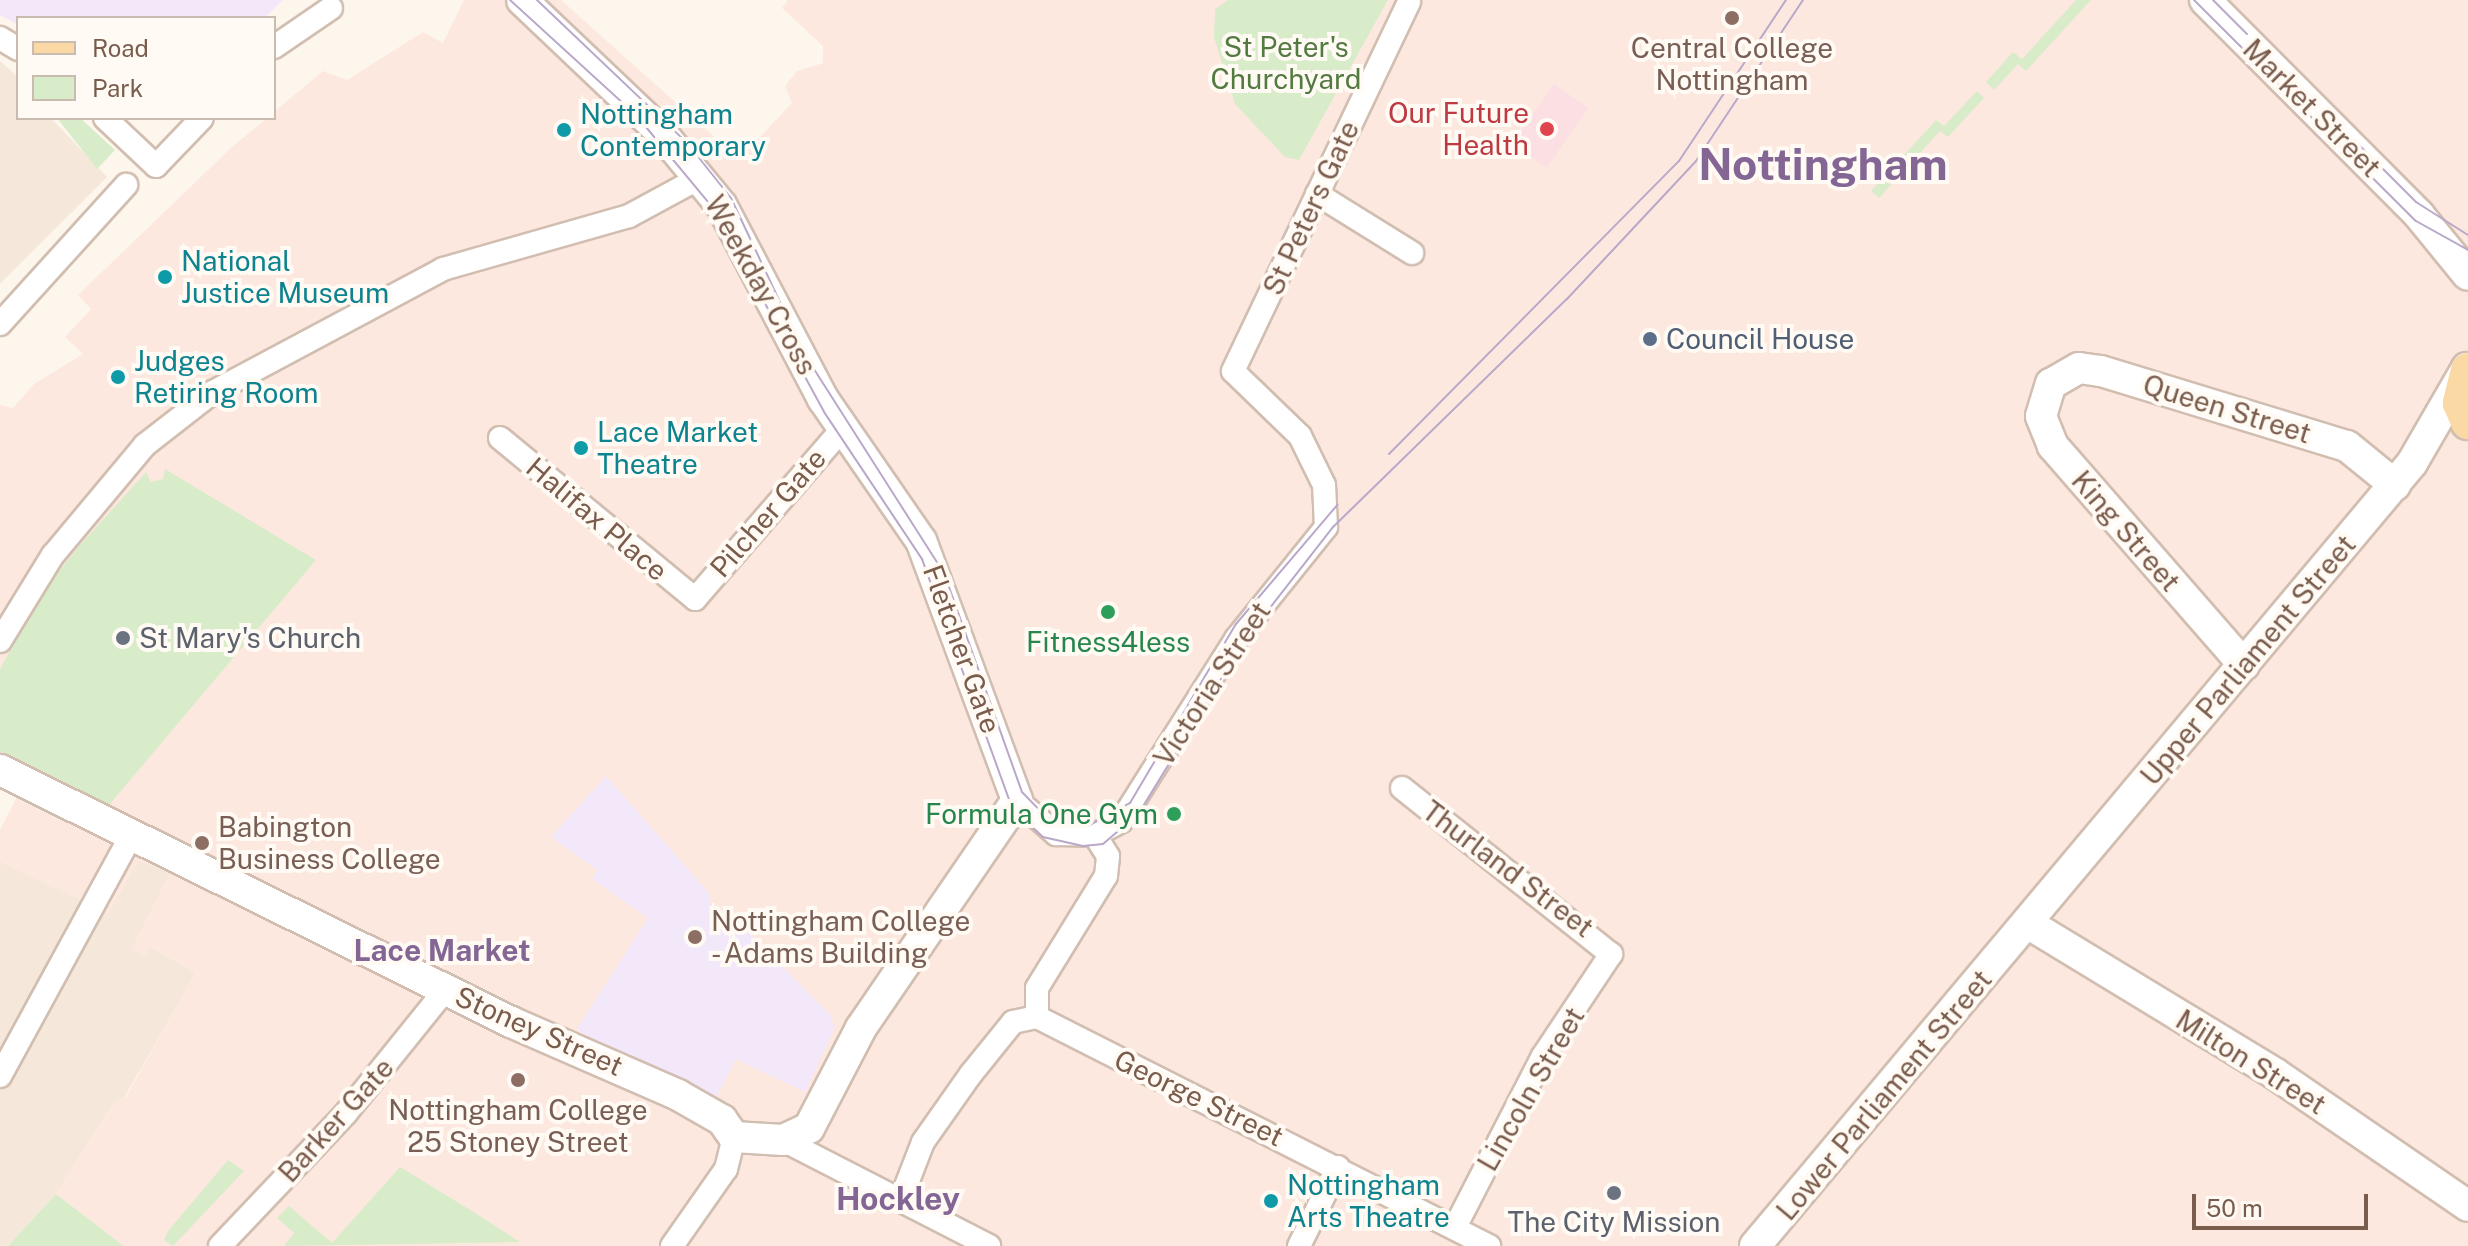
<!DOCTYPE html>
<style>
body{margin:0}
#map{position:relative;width:2468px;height:1246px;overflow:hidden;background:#fdf6ec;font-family:"Public Sans",sans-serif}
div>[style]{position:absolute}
.residential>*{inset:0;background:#f5e8da}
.commercial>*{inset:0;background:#fde8e0}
.education>*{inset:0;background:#f3e8fa}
.medical>*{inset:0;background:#fbdfe3;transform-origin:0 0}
.green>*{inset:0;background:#d8ecc9}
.roads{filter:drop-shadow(2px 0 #d1beb0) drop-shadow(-2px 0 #d1beb0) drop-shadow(0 2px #d1beb0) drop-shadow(0 -2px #d1beb0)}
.street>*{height:22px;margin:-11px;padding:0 11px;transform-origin:11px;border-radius:11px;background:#fff}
.secondary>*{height:30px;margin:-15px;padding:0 15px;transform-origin:15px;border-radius:15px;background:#fff}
.primary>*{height:34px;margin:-17px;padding:0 17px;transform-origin:17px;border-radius:17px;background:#fbd9a5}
.tram>*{height:2px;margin:-1px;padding:0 1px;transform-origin:1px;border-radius:1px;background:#b9a8c9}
.dots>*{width:22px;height:22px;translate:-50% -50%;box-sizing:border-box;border:4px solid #fffaf3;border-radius:50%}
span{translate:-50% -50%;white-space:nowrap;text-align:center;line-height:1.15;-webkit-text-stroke:8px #fffaf3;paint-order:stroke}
.park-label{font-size:28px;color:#537a41}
.education-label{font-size:28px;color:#785e54}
.left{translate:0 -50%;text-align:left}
.street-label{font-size:28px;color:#7a5c4d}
.health-label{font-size:28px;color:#be3a42}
.right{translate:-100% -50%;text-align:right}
.culture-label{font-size:28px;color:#0d838f}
.service-label{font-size:28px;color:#4e5e75}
.worship-label{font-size:28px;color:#5b616d}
.leisure-label{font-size:28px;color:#27864d}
.neighbourhood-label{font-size:30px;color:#846695;font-weight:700}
.quarter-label{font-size:32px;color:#846695;font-weight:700}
.town-label{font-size:44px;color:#846695;font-weight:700}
.legend{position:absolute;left:16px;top:16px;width:260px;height:104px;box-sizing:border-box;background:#fffaf3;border:2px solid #cabbb1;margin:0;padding:10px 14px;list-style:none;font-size:24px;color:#7a5c4d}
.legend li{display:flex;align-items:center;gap:16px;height:40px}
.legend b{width:40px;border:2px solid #cabbb1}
.scale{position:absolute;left:2192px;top:1194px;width:176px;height:36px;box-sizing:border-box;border:4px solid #7a5c4d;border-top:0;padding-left:10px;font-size:24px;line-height:28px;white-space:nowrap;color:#7a5c4d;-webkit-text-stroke:6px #fffaf3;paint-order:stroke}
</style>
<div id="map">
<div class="residential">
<div style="clip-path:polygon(0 61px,18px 77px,18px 118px,51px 118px,107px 177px,0 284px)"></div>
<div style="clip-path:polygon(0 861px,108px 913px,138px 861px,171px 872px,132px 949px,150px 946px,196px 973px,120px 1105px,114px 1102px,56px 1194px,8px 1246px,0 1246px)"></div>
</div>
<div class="commercial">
<div style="clip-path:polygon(464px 0,561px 0,739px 159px,792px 103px,785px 86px,797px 71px,823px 63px,823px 46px,782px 8px,788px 0,2468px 0,2468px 1246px,123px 1246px,56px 1194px,114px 1102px,126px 1097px,195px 973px,151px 946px,145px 957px,132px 949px,171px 872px,138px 861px,108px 914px,0 861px,0 830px,19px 793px,0 785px,0 405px,13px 408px,34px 384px,83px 354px,65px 337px,91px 309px,78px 295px,232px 147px,323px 71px,347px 80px,423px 32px,443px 43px)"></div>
</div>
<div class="education">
<div style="clip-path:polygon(0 0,283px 0,265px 18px,18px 18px,18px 25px,0 15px)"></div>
<div style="clip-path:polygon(606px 776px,709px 893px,710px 903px,742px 925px,831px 1016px,834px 1029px,805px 1092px,736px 1059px,715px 1100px,576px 1030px,648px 918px,592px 879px,597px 870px,551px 837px)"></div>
</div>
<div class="medical">
<div style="left:1554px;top:84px;width:42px;height:73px;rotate:35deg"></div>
</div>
<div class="green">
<div style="clip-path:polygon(1228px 0,1388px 0,1299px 160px,1285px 157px,1235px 104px,1214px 37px,1215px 9px)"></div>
<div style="clip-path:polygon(2076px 0,2091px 0,2026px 71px,2018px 64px,1994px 90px,1986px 82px,2013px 52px,2022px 59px)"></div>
<div style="clip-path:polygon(1977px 91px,1984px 98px,1948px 137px,1940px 131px,1879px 198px,1871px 191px,1936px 120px,1944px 126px)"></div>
<div style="clip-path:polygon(57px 118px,80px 118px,115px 150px,97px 169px)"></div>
<div style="clip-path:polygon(165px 469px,316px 560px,109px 805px,0 751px,0 669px,42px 592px,80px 545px,146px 472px,151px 482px,163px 479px)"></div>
<div style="clip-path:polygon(228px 1160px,244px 1171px,173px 1246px,164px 1240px,168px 1231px)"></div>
<div style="clip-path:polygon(400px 1167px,472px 1211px,520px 1242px,284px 1246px,294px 1233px,277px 1218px,289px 1206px,332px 1243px)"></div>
<div style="clip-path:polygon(56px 1194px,108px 1234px,123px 1246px,8px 1246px)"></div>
</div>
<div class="roads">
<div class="street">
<div style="left:0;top:38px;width:21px;rotate:31deg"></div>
<div style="left:274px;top:47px;width:69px;rotate:-34.4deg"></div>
<div style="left:105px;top:118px;width:70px;rotate:43.3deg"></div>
<div style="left:156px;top:166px;width:66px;rotate:-46.2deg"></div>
<div style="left:1317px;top:194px;width:112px;rotate:31.8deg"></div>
<div style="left:0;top:324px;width:188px;rotate:-47.8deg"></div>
<div style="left:500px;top:438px;width:253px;rotate:39.5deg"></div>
<div style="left:695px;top:599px;width:226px;rotate:-49.1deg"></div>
<div style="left:0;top:641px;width:101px;rotate:-58.4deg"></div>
<div style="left:53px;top:555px;width:143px;rotate:-50.1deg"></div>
<div style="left:145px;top:445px;width:86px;rotate:-37.9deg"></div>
<div style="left:213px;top:392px;width:261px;rotate:-28.1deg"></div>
<div style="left:443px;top:269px;width:193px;rotate:-15.9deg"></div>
<div style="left:629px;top:216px;width:82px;rotate:-28.4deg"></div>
<div style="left:1402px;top:788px;width:267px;rotate:38.5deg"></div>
<div style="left:1611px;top:954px;width:123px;rotate:123.7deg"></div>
<div style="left:1543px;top:1056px;width:192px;rotate:117.2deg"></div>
<div style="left:1017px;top:800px;width:52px;rotate:41.1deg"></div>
<div style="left:1056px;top:834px;width:39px;rotate:1deg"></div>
<div style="left:1095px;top:835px;width:30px;rotate:-28deg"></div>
<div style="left:1121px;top:821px;width:215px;rotate:-57.7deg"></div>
<div style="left:1236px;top:639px;width:144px;rotate:-51.2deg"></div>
<div style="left:1326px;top:527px;width:42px;rotate:-92.7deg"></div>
<div style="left:1324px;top:485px;width:55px;rotate:-116.1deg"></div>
<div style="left:1300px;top:436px;width:93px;rotate:-135.9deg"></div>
<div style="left:1233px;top:371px;width:409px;rotate:-64.5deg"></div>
<div style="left:1037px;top:1017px;width:507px;rotate:26.87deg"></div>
<div style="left:1037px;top:1017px;width:29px;rotate:-90deg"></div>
<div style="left:1037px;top:988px;width:132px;rotate:-58.4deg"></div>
<div style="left:1106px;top:876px;width:20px;rotate:-84deg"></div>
<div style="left:1108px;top:856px;width:25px;rotate:-122deg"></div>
<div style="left:0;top:1076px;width:273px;rotate:-61.4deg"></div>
<div style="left:783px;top:1140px;width:232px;rotate:27.2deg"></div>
<div style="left:901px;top:1199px;width:61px;rotate:-68.9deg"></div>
<div style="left:923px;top:1142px;width:83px;rotate:-54.8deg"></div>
<div style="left:971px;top:1074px;width:67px;rotate:-51.1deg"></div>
<div style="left:1013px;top:1022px;width:25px;rotate:-12deg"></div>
<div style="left:220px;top:1246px;width:183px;rotate:-46.5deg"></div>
<div style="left:346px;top:1113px;width:159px;rotate:-51.1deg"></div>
<div style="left:672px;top:1246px;width:94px;rotate:-55deg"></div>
<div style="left:726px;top:1169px;width:33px;rotate:-76deg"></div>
<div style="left:1299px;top:1246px;width:88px;rotate:-63.7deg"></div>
</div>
<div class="secondary">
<div style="left:2205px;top:0;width:303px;rotate:45.1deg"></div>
<div style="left:2419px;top:215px;width:77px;rotate:50.8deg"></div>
<div style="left:2244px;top:665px;width:291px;rotate:-131.1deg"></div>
<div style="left:2053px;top:446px;width:32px;rotate:-112deg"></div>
<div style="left:2041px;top:416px;width:34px;rotate:-73deg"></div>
<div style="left:2051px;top:384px;width:32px;rotate:-30deg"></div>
<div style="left:2079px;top:368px;width:22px;rotate:8deg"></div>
<div style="left:2101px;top:371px;width:257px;rotate:17deg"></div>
<div style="left:2347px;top:446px;width:62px;rotate:39.1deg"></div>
<div style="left:0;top:770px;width:570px;rotate:26.25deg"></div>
<div style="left:511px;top:1022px;width:182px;rotate:23.6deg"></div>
<div style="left:678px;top:1095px;width:51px;rotate:29.6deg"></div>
<div style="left:722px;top:1120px;width:21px;rotate:55deg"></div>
<div style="left:734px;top:1137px;width:49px;rotate:3.5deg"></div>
<div style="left:783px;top:1140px;width:29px;rotate:-25deg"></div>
<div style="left:809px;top:1128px;width:113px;rotate:-62.5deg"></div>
<div style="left:861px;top:1028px;width:276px;rotate:-55.6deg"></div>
<div style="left:1017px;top:800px;width:276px;rotate:-110.3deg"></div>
<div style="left:921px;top:541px;width:173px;rotate:-124.6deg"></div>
<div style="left:823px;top:399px;width:219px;rotate:-117.7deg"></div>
<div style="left:721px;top:205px;width:96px;rotate:-129.5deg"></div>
<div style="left:660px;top:131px;width:190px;rotate:-136.5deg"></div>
<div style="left:2029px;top:924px;width:287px;rotate:31.3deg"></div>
<div style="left:2274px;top:1073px;width:235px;rotate:34.4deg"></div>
<div style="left:1755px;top:1246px;width:1022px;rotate:-50deg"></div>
<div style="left:2412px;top:463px;width:110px;rotate:-59.9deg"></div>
</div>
<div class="primary">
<div style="left:2468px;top:370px;width:34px;rotate:104deg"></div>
<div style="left:2460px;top:403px;width:21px;rotate:67deg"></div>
</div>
</div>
<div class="tram">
<div style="left:510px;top:0;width:171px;rotate:42.4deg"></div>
<div style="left:636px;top:115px;width:121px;rotate:50.4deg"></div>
<div style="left:713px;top:208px;width:232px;rotate:61.4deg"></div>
<div style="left:824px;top:412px;width:177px;rotate:56.3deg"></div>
<div style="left:922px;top:559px;width:265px;rotate:70.1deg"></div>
<div style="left:1012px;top:808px;width:42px;rotate:43.1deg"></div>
<div style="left:1043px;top:837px;width:41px;rotate:12.7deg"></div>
<div style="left:1083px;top:846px;width:20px;rotate:-6deg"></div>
<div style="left:1103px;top:844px;width:48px;rotate:-40.7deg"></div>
<div style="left:1139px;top:813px;width:202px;rotate:-58.6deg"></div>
<div style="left:1244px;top:641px;width:145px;rotate:-52deg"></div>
<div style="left:1333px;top:527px;width:327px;rotate:-44.3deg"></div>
<div style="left:1567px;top:299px;width:189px;rotate:-46.9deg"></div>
<div style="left:1696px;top:161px;width:193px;rotate:-56.4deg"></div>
<div style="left:537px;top:0;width:209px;rotate:43.6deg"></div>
<div style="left:688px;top:144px;width:69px;rotate:51.5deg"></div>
<div style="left:731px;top:198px;width:174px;rotate:64.8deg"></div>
<div style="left:805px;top:355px;width:259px;rotate:57.5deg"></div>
<div style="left:944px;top:573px;width:232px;rotate:70.4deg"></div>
<div style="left:1022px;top:792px;width:36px;rotate:46deg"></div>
<div style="left:1047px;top:818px;width:42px;rotate:11deg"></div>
<div style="left:1088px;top:826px;width:48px;rotate:-28.7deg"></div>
<div style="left:1130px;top:803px;width:208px;rotate:-59.4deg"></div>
<div style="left:1236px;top:624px;width:157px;rotate:-49.6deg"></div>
<div style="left:2194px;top:0;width:313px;rotate:44.9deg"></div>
<div style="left:2416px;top:221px;width:60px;rotate:29.1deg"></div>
<div style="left:2213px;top:0;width:48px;rotate:45deg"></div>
<div style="left:2338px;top:124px;width:110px;rotate:45deg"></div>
<div style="left:2416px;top:202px;width:62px;rotate:32.4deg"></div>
<div style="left:1389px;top:454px;width:412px;rotate:-45.3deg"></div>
<div style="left:1679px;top:161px;width:193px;rotate:-56.4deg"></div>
</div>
<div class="dots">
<div style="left:1732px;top:18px;background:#8d6e63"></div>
<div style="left:1547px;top:129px;background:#e0444e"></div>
<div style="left:564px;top:130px;background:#0f9aa8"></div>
<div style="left:165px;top:277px;background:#0f9aa8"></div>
<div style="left:1650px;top:339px;background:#5c6f8a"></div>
<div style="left:118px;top:377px;background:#0f9aa8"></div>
<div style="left:581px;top:448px;background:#0f9aa8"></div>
<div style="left:1108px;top:612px;background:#2e9e5b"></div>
<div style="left:123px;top:638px;background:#6b7280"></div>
<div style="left:1174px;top:814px;background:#2e9e5b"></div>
<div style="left:202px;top:843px;background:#8d6e63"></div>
<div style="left:695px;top:937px;background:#8d6e63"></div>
<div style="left:518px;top:1080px;background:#8d6e63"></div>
<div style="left:1614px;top:1193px;background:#6b7280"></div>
<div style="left:1271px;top:1201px;background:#0f9aa8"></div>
</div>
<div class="park-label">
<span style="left:1286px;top:63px">St Peter's<br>Churchyard</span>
</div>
<div class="education-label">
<span style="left:1732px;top:64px">Central College<br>Nottingham</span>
<span class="left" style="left:218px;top:843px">Babington<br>Business College</span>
<span class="left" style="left:711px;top:937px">Nottingham College<br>- Adams Building</span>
<span style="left:518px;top:1126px">Nottingham College<br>25 Stoney Street</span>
</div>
<div class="street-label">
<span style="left:2312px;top:108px;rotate:45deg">Market Street</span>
<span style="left:1311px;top:208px;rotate:-65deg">St Peters Gate</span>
<span style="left:761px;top:285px;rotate:61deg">Weekday Cross</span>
<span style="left:2227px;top:409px;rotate:17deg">Queen Street</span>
<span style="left:768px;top:513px;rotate:-49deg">Pilcher Gate</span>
<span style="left:597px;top:519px;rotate:40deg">Halifax Place</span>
<span style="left:2126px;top:531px;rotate:49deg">King Street</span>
<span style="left:962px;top:649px;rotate:70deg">Fletcher Gate</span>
<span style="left:2248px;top:660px;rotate:-50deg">Upper Parliament Street</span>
<span style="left:1212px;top:684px;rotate:-57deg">Victoria Street</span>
<span style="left:1508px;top:869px;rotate:37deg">Thurland Street</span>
<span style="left:539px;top:1031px;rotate:24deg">Stoney Street</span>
<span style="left:2251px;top:1062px;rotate:32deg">Milton Street</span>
<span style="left:1531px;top:1089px;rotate:-60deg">Lincoln Street</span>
<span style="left:1884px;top:1095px;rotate:-50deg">Lower Parliament Street</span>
<span style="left:1199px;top:1098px;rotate:26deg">George Street</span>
<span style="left:336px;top:1120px;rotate:-48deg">Barker Gate</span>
</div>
<div class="health-label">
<span class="right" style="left:1529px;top:129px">Our Future<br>Health</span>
</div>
<div class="culture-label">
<span class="left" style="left:580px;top:130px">Nottingham<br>Contemporary</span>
<span class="left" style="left:181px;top:277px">National<br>Justice Museum</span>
<span class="left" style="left:134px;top:377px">Judges<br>Retiring Room</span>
<span class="left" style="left:597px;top:448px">Lace Market<br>Theatre</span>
<span class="left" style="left:1287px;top:1201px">Nottingham<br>Arts Theatre</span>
</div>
<div class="service-label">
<span class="left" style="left:1666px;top:339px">Council House</span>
</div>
<div class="worship-label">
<span class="left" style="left:139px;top:638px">St Mary's Church</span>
<span style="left:1614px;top:1222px">The City Mission</span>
</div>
<div class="leisure-label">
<span style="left:1108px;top:642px">Fitness4less</span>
<span class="right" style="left:1158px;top:814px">Formula One Gym</span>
</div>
<div class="neighbourhood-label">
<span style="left:442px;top:950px">Lace Market</span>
</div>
<div class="quarter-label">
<span style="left:898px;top:1199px">Hockley</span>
</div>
<div class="town-label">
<span style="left:1823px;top:164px">Nottingham</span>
</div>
<ul class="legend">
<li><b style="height:10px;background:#fbd9a5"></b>Road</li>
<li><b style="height:22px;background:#d8ecc9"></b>Park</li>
</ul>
<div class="scale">50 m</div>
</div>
